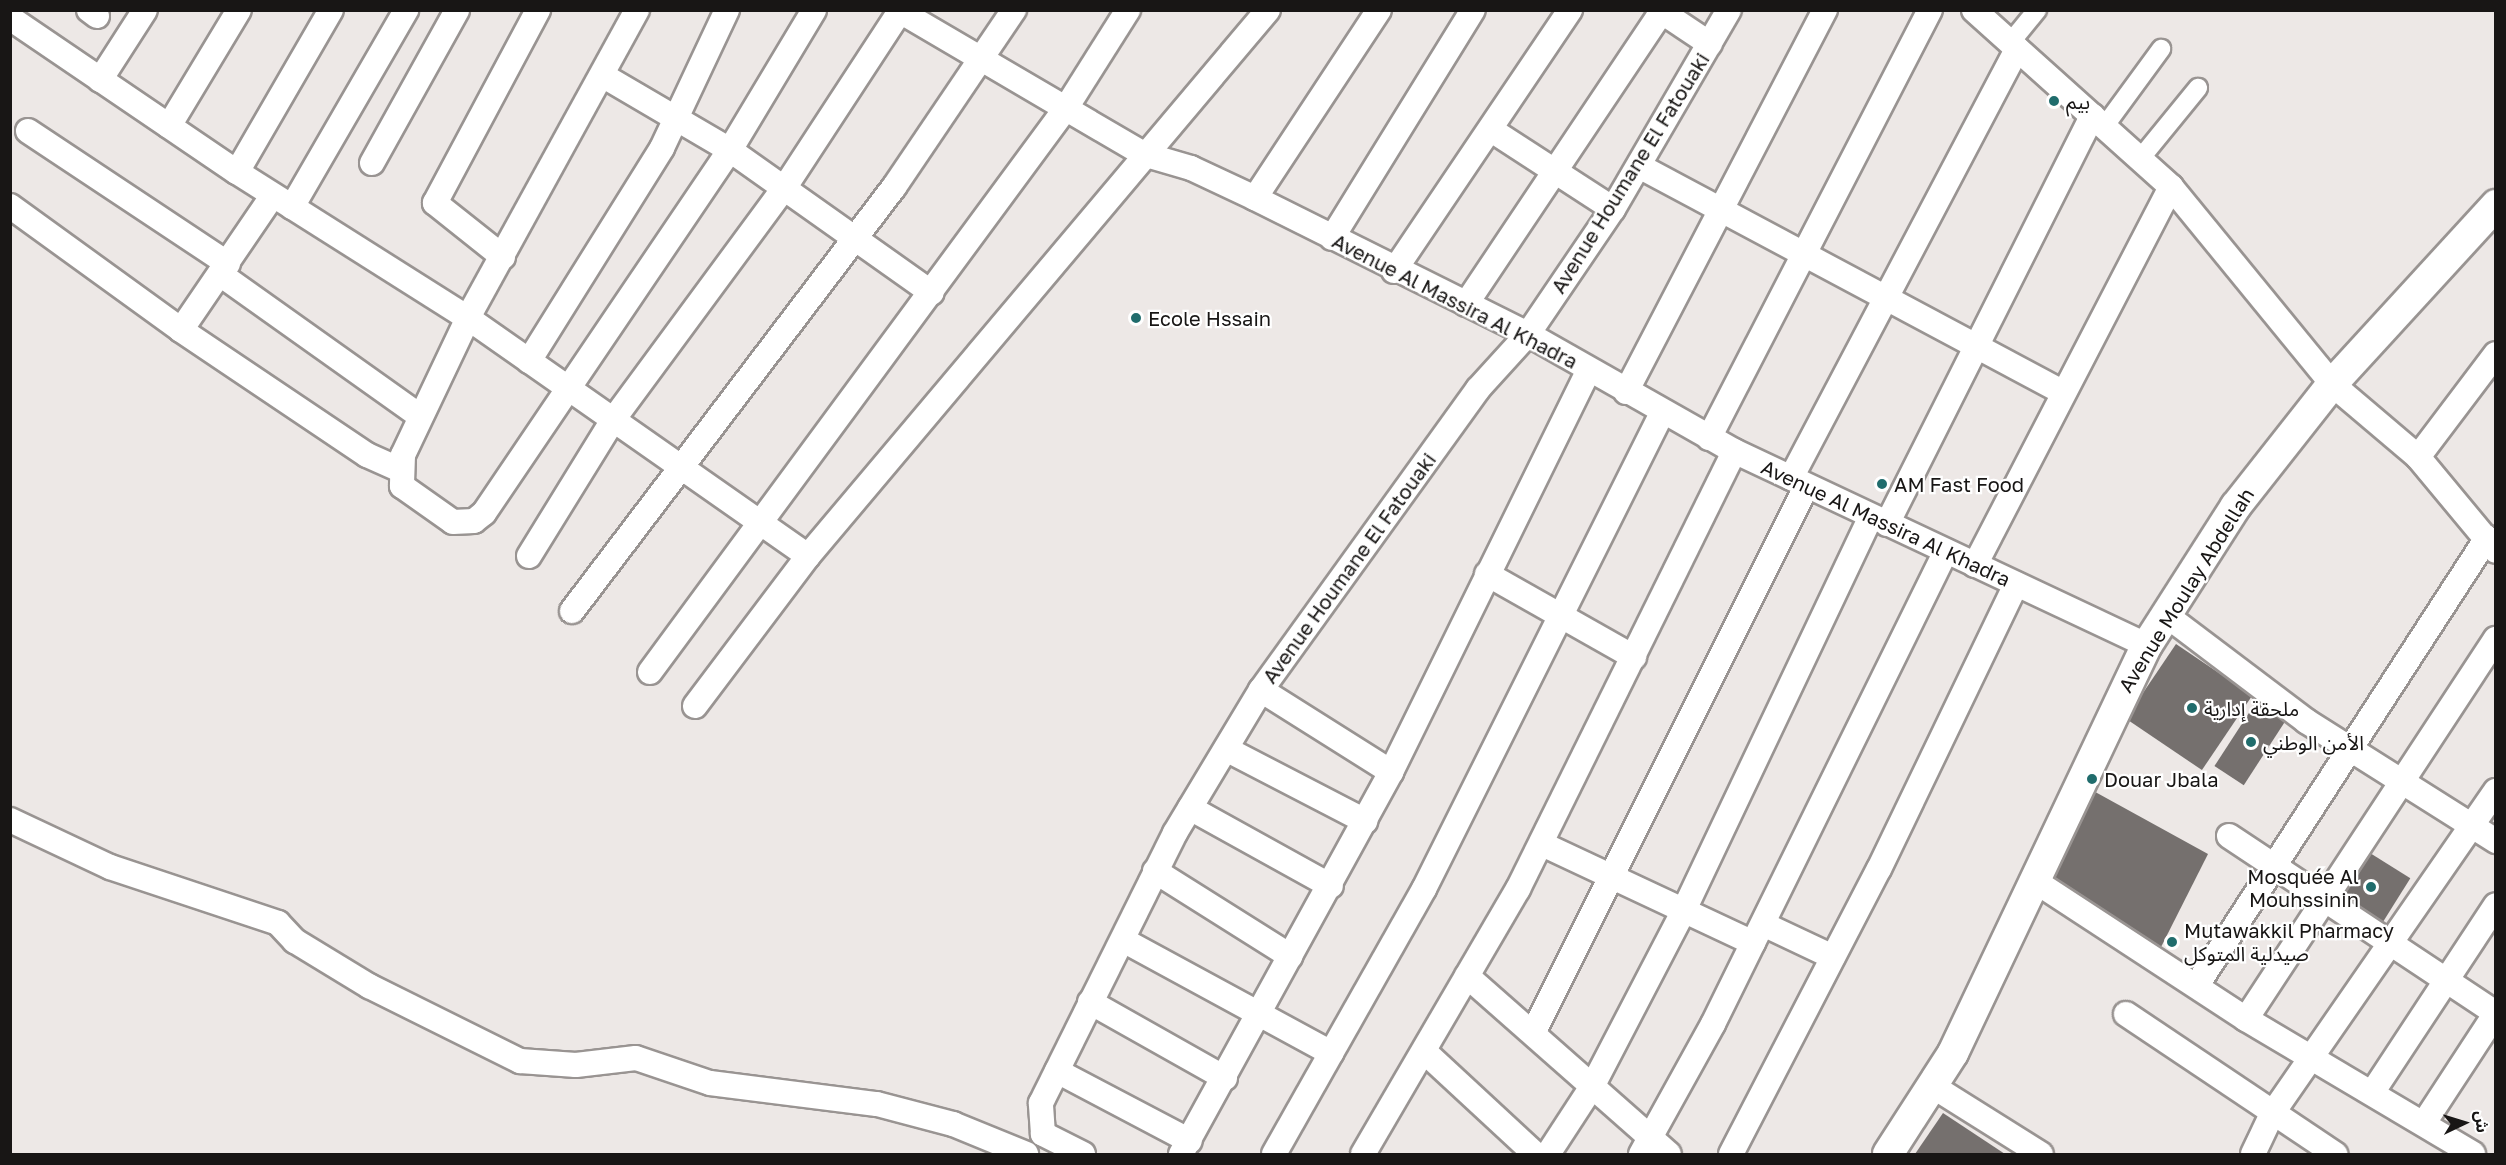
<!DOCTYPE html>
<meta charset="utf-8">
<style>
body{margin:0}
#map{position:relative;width:2506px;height:1165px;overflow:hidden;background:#ede8e6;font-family:"Golos Text","Noto Sans Arabic",sans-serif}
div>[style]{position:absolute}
.building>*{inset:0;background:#75706e;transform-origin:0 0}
.roads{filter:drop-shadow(2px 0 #999492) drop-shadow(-2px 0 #999492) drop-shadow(0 2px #999492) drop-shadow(0 -2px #999492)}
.pedestrian>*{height:18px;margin:-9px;padding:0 9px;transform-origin:9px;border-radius:9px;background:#fff}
.minor>*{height:24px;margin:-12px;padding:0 12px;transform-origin:12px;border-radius:12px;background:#fff}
.tertiary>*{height:30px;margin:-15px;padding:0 15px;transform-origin:15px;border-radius:15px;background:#fff}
.dots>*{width:16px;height:16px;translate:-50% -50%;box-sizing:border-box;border:3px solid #fff;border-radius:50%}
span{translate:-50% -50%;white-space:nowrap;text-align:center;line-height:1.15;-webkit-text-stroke:4.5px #fff;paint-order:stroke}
.poi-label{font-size:20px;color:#181615}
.left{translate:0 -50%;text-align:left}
.right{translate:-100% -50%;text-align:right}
.street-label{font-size:20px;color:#181615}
.frame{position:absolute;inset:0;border:12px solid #181615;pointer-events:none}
.north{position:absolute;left:2434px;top:1093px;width:60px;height:60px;-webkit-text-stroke:4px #fff;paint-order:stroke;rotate:86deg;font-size:16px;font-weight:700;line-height:24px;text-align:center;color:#181615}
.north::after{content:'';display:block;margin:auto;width:21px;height:27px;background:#181615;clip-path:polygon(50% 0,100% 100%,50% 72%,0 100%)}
</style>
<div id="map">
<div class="building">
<div style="left:2176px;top:644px;width:92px;height:90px;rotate:34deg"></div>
<div style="left:2258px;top:699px;width:35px;height:80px;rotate:33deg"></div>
<div style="clip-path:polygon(2088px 788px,2208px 854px,2159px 951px,2048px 885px)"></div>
<div style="left:2362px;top:848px;width:57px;height:55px;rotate:32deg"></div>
<div style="clip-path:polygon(1943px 1113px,2005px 1154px,1915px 1154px)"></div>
</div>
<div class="roads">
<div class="pedestrian">
<div style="left:2010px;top:43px;width:43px;rotate:-50.7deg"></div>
<div style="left:2104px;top:127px;width:97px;rotate:-53.8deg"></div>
<div style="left:2140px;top:159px;width:92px;rotate:-50.8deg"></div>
</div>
<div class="minor">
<div style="left:89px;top:10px;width:10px;rotate:37deg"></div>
<div style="left:637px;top:10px;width:351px;rotate:118.8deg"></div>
<div style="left:468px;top:318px;width:152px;rotate:115.4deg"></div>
<div style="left:403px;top:455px;width:31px;rotate:92deg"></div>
<div style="left:402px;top:486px;width:62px;rotate:35.2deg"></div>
<div style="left:453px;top:522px;width:21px;rotate:-3deg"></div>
<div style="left:474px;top:521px;width:13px;rotate:-39deg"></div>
<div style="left:484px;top:513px;width:439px;rotate:-55.9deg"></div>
<div style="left:730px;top:150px;width:163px;rotate:-59deg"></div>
<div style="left:898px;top:10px;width:284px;rotate:30.4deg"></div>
<div style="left:1143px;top:154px;width:50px;rotate:16.3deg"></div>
<div style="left:1191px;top:168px;width:71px;rotate:25.1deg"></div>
<div style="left:1255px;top:198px;width:305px;rotate:26.5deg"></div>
<div style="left:1528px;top:334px;width:237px;rotate:29.6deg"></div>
<div style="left:1734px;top:451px;width:456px;rotate:25.2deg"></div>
<div style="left:1659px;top:10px;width:61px;rotate:33.7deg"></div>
<div style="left:1974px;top:10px;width:265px;rotate:41.9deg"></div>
<div style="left:2171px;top:187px;width:254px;rotate:50.7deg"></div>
<div style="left:2332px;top:384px;width:113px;rotate:40.3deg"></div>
<div style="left:2418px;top:457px;width:122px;rotate:50.3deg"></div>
<div style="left:10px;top:18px;width:274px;rotate:34.2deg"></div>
<div style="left:237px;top:172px;width:273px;rotate:32.3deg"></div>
<div style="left:468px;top:318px;width:415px;rotate:35deg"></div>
<div style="left:808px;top:556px;width:714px;rotate:-49.89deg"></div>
<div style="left:602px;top:75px;width:148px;rotate:30.4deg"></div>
<div style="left:730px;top:150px;width:247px;rotate:35.3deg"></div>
<div style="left:100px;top:80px;width:83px;rotate:-57.3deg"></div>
<div style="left:169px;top:126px;width:135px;rotate:-58.9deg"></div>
<div style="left:28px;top:131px;width:240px;rotate:33.6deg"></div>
<div style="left:1493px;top:131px;width:143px;rotate:33deg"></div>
<div style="left:372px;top:163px;width:175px;rotate:-60.9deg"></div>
<div style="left:1639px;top:166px;width:480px;rotate:28.1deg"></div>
<div style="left:237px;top:172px;width:187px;rotate:-59.9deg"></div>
<div style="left:1255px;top:198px;width:225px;rotate:-56.6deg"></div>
<div style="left:10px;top:206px;width:211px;rotate:35.9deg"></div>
<div style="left:181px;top:330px;width:224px;rotate:33.9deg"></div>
<div style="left:367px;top:455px;width:35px;rotate:24deg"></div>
<div style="left:292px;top:207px;width:228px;rotate:-59.9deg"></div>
<div style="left:1332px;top:238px;width:268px;rotate:-58.3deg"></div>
<div style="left:503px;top:257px;width:87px;rotate:-141.5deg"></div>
<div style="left:435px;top:203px;width:219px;rotate:-61.9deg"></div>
<div style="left:1394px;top:271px;width:315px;rotate:-56deg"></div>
<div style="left:220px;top:274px;width:245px;rotate:35.4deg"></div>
<div style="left:1466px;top:304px;width:354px;rotate:-56.2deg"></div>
<div style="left:181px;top:330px;width:163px;rotate:-55.7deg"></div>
<div style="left:529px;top:361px;width:251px;rotate:-58deg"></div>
<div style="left:662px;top:148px;width:153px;rotate:-64.8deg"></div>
<div style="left:1626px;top:392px;width:431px;rotate:-62.5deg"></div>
<div style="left:1709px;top:438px;width:482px;rotate:-62.7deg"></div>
<div style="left:2418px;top:457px;width:129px;rotate:-52.9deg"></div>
<div style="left:1791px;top:478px;width:485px;rotate:-62.2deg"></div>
<div style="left:1887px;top:524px;width:457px;rotate:-63.3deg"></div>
<div style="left:529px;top:556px;width:160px;rotate:-58.3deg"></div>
<div style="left:613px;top:420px;width:290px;rotate:-53.6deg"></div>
<div style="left:785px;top:187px;width:212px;rotate:-56.8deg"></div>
<div style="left:1975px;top:565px;width:426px;rotate:-62.6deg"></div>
<div style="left:1487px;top:574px;width:169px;rotate:29.5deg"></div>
<div style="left:572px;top:611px;width:532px;rotate:-52.79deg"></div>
<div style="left:894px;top:187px;width:214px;rotate:-55.9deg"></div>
<div style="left:2166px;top:615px;width:176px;rotate:37.1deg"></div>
<div style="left:2306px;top:721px;width:225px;rotate:32.3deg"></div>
<div style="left:650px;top:672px;width:701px;rotate:-53.59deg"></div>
<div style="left:1066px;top:108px;width:116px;rotate:-57.7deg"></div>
<div style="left:1261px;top:690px;width:154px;rotate:32.2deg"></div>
<div style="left:695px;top:706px;width:188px;rotate:-53deg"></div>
<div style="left:1226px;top:749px;width:157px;rotate:27.4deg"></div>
<div style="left:1190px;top:808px;width:161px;rotate:29deg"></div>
<div style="left:10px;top:820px;width:110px;rotate:25.2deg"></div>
<div style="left:110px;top:867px;width:177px;rotate:18.4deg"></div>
<div style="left:278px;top:923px;width:25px;rotate:47deg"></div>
<div style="left:295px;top:941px;width:87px;rotate:31.3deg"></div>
<div style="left:369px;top:986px;width:169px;rotate:26.4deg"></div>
<div style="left:520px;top:1061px;width:56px;rotate:4.1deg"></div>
<div style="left:576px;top:1065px;width:60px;rotate:-6.7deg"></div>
<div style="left:636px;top:1058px;width:78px;rotate:18.7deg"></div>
<div style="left:710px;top:1083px;width:168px;rotate:7.2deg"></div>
<div style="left:877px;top:1104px;width:79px;rotate:14.7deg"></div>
<div style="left:953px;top:1124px;width:79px;rotate:22.3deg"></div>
<div style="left:2229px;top:836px;width:320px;rotate:33.6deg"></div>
<div style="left:1542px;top:844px;width:233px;rotate:25.1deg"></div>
<div style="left:1155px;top:871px;width:160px;rotate:32.2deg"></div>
<div style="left:2035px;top:881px;width:252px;rotate:33.2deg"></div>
<div style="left:2246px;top:1019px;width:264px;rotate:30.7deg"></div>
<div style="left:1763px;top:924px;width:77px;rotate:25.2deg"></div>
<div style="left:1123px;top:940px;width:237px;rotate:28.5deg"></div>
<div style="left:1467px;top:976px;width:269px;rotate:41.4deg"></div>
<div style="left:2197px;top:985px;width:533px;rotate:-57.03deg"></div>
<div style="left:1090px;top:1002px;width:155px;rotate:29.4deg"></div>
<div style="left:2126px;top:1014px;width:252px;rotate:33.8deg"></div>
<div style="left:2246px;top:1019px;width:455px;rotate:-56.7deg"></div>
<div style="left:1534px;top:1031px;width:608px;rotate:-63.43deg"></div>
<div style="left:1426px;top:1053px;width:149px;rotate:42.8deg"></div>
<div style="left:1057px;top:1071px;width:150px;rotate:27.8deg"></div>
<div style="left:1934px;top:1087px;width:126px;rotate:32.1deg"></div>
<div style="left:2372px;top:1093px;width:225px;rotate:-56.6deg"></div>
<div style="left:2424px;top:1123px;width:131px;rotate:-56.8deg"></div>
<div style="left:1083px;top:1154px;width:45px;rotate:-153.4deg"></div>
<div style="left:1043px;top:1134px;width:31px;rotate:-94deg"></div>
<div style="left:1041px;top:1103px;width:301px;rotate:-63.6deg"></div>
<div style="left:1175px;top:833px;width:167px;rotate:-59deg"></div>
<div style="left:1261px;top:690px;width:371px;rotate:-54.2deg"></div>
<div style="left:1478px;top:389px;width:74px;rotate:-47.7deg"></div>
<div style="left:1528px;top:334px;width:151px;rotate:-55.8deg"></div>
<div style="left:1613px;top:209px;width:230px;rotate:-59.8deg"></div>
<div style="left:1181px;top:1154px;width:436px;rotate:-61.2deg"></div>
<div style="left:1391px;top:772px;width:448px;rotate:-63.8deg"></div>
<div style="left:1274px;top:1154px;width:305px;rotate:-60.5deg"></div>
<div style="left:1424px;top:889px;width:532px;rotate:-63.43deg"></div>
<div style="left:1363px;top:1154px;width:307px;rotate:-59.7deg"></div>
<div style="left:1518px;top:889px;width:488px;rotate:-63.7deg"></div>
<div style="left:1548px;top:1154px;width:82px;rotate:-56.9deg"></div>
<div style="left:1593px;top:1085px;width:197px;rotate:-62.5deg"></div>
<div style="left:1684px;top:910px;width:435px;rotate:-64.6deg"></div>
<div style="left:1641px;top:1154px;width:149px;rotate:-61deg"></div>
<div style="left:1713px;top:1024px;width:527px;rotate:-63.78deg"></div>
<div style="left:1731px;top:1154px;width:321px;rotate:-62.6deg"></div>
<div style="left:1879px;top:869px;width:316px;rotate:-64.3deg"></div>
<div style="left:2253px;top:1154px;width:44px;rotate:-64.6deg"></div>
<div style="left:2272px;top:1114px;width:393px;rotate:-55.3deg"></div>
</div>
<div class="tertiary">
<div style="left:1888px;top:1154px;width:120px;rotate:-57.2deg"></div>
<div style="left:1953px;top:1053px;width:452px;rotate:-64.6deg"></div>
<div style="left:2147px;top:645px;width:165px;rotate:-57.4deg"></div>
<div style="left:2236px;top:506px;width:155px;rotate:-51.8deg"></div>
<div style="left:2332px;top:384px;width:243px;rotate:-47.5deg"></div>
</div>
</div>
<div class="dots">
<div style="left:2054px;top:101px;background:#206c6c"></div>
<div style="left:1136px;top:318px;background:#206c6c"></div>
<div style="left:1882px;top:484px;background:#206c6c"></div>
<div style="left:2192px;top:708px;background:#206c6c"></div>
<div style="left:2251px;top:742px;background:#206c6c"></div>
<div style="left:2092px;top:779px;background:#206c6c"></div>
<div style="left:2371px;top:887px;background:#206c6c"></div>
<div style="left:2172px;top:942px;background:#206c6c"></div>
</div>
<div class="poi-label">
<span class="left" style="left:2066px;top:101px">بيم</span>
<span class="left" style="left:1148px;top:318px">Ecole Hssain</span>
<span class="left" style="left:1894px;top:484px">AM Fast Food</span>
<span class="left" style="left:2204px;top:708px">ملحقة إدارية</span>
<span class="left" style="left:2263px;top:742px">الأمن الوطني</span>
<span class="left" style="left:2104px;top:779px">Douar Jbala</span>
<span class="right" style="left:2359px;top:888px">Mosquée Al<br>Mouhssinin</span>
<span class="left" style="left:2184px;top:942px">Mutawakkil Pharmacy<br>صيدلية المتوكل</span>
</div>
<div class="street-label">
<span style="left:1630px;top:173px;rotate:-58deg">Avenue Houmane El Fatouaki</span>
<span style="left:1455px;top:301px;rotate:27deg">Avenue Al Massira Al Khadra</span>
<span style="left:1886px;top:523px;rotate:25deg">Avenue Al Massira Al Khadra</span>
<span style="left:1349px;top:568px;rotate:-54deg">Avenue Houmane El Fatouaki</span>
<span style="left:2186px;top:590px;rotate:-58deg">Avenue Moulay Abdellah</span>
</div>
<div class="frame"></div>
<div class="north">ش</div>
</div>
